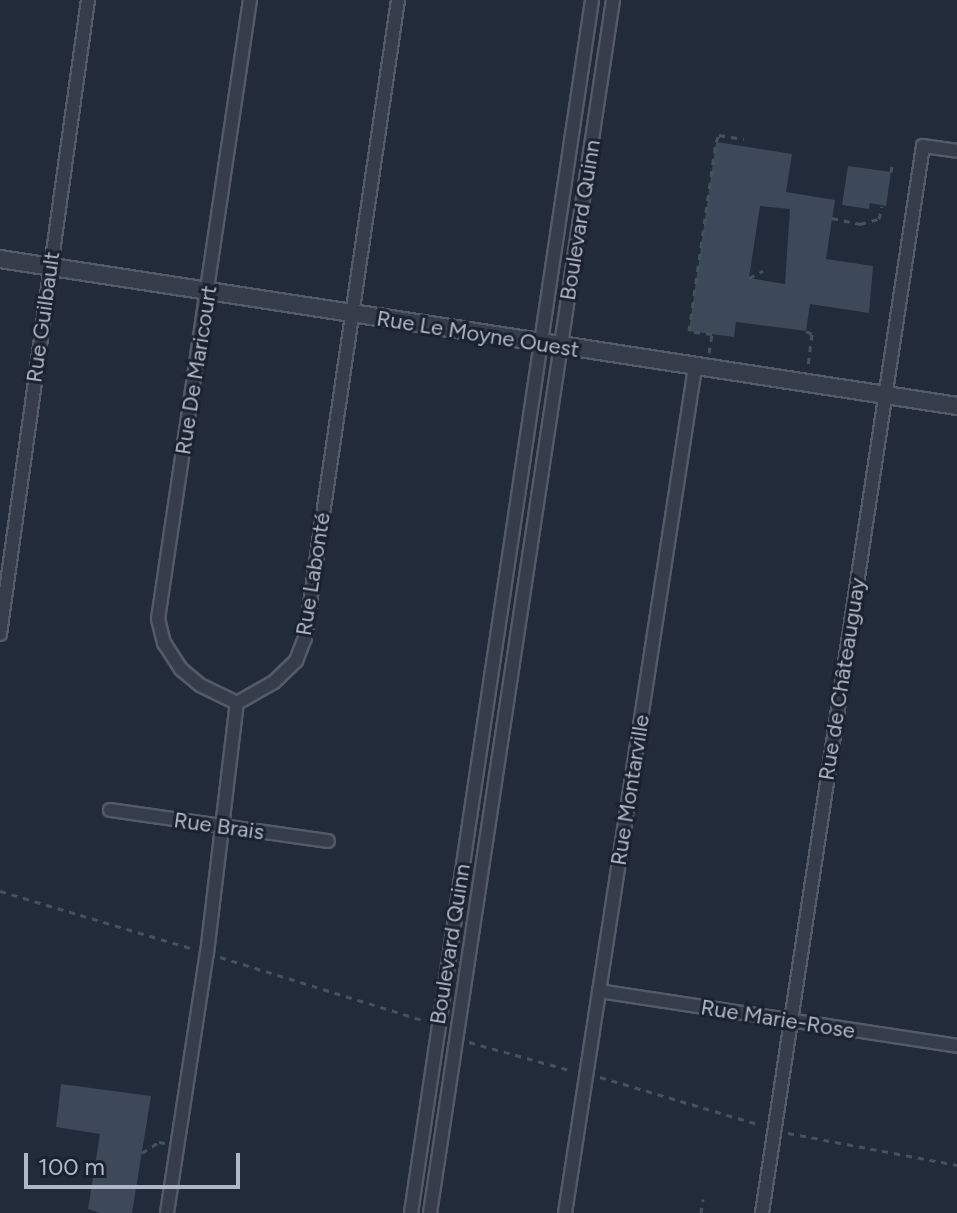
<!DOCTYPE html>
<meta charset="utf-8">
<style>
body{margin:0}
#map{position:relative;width:957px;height:1213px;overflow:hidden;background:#212b3a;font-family:Figtree,sans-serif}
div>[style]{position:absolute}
.building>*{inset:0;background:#3d4959}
.path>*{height:3px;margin-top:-1.5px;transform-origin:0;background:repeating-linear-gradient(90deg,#415458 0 6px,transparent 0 12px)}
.roads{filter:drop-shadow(2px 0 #535a68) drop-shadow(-2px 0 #535a68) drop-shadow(0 2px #535a68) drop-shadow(0 -2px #535a68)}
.minor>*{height:12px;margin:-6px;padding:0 6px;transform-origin:6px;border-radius:6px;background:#353d4a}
.tertiary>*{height:16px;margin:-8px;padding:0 8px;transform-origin:8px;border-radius:8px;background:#353d4a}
span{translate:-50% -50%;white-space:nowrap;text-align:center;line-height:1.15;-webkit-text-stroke:6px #1a222f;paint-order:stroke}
.street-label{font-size:22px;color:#b0b7c6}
.scale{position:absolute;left:24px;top:1153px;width:216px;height:36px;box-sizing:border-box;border:4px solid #b0b7c6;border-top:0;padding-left:10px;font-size:24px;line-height:28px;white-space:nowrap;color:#b0b7c6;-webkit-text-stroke:6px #1a222f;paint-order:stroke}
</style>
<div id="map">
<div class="building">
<div style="clip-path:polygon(evenodd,716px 142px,792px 154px,786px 192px,835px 200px,826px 259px,873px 266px,869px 313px,810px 304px,806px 331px,736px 322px,734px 337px,689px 331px,716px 142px,760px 206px,790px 209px,785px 284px,749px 278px,760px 206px)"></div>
<div style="clip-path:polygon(848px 166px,891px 172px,886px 206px,870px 203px,869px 209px,842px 205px)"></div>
<div style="clip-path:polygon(61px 1084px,151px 1096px,132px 1213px,100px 1213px,88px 1209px,100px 1134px,56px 1127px)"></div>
</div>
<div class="path">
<div style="left:891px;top:172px;width:12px;rotate:-81deg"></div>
<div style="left:832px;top:218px;width:29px;rotate:12deg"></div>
<div style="left:860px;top:224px;width:20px;rotate:-15deg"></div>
<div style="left:879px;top:219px;width:13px;rotate:-77deg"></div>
<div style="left:749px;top:278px;width:16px;rotate:-27deg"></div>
<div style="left:806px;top:331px;width:7px;rotate:27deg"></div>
<div style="left:812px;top:334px;width:34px;rotate:97deg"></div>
<div style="left:709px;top:353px;width:19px;rotate:-81deg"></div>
<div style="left:712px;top:334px;width:23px;rotate:-173deg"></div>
<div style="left:689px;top:331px;width:191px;rotate:-81.9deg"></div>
<div style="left:716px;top:142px;width:8px;rotate:-67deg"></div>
<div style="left:719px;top:135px;width:25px;rotate:9deg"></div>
<div style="left:0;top:891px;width:202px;rotate:16.7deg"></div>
<div style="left:220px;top:957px;width:216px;rotate:17.3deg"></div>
<div style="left:469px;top:1042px;width:108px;rotate:15.6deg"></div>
<div style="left:600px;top:1077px;width:168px;rotate:16.6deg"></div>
<div style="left:788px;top:1133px;width:172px;rotate:10.7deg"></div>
<div style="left:142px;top:1153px;width:20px;rotate:-33deg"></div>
<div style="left:159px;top:1142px;width:6px;rotate:9deg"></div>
<div style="left:701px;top:1213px;width:14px;rotate:-82deg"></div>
</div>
<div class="roads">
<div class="minor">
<div style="left:0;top:634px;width:640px;rotate:-82.1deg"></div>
<div style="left:237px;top:703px;width:41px;rotate:-154.1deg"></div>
<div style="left:200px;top:685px;width:25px;rotate:-140deg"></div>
<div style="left:181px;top:669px;width:31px;rotate:-123deg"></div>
<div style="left:164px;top:643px;width:25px;rotate:-104deg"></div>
<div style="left:158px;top:619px;width:626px;rotate:-81.55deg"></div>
<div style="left:237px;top:703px;width:43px;rotate:-29.6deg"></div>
<div style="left:274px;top:682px;width:30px;rotate:-44deg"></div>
<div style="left:296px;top:661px;width:25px;rotate:-69deg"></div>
<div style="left:305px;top:638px;width:645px;rotate:-81.71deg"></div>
<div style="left:110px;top:810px;width:220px;rotate:8.1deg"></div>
<div style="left:599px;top:991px;width:362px;rotate:8.7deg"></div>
<div style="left:167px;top:1213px;width:263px;rotate:-81.3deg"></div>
<div style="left:207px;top:953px;width:252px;rotate:-83.2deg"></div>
<div style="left:411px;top:1213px;width:1226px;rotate:-81.51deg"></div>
<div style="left:430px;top:1213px;width:1227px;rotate:-81.42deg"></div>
<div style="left:565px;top:1213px;width:856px;rotate:-81.26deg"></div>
<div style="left:762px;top:1213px;width:1079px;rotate:-81.42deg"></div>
<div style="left:923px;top:146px;width:34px;rotate:8deg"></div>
</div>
<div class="tertiary">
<div style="left:0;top:259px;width:968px;rotate:8.73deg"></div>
</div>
</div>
<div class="street-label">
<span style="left:580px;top:220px;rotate:-81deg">Boulevard Quinn</span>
<span style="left:43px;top:317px;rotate:-82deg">Rue Guilbault</span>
<span style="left:478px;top:334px;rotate:9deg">Rue Le Moyne Ouest</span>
<span style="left:196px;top:370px;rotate:-81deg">Rue De Maricourt</span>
<span style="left:313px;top:574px;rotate:-81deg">Rue Labonté</span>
<span style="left:842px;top:679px;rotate:-81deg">Rue de Châteauguay</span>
<span style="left:630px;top:790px;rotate:-81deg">Rue Montarville</span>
<span style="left:219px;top:826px;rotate:8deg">Rue Brais</span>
<span style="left:450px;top:944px;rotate:-81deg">Boulevard Quinn</span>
<span style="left:778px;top:1019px;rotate:9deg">Rue Marie-Rose</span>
</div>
<div class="scale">100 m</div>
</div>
